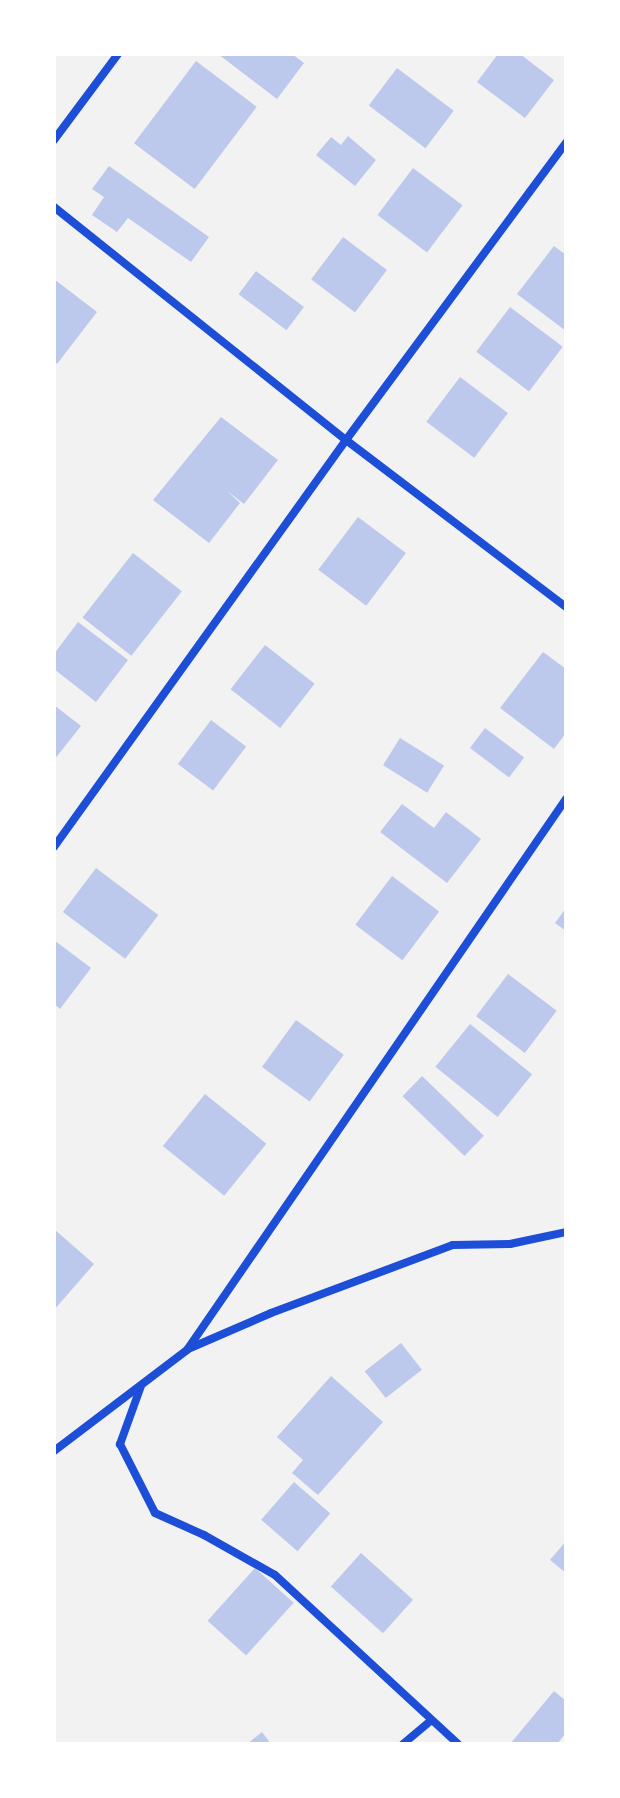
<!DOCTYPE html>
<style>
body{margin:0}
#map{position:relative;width:620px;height:1798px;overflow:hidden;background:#f2f2f2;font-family:"Libre Baskerville",serif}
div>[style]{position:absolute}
.building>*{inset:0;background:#bdc9ec;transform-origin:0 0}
.minor>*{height:8px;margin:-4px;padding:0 4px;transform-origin:4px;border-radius:4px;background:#1d4ed8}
span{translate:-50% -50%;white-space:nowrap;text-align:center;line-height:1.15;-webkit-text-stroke:6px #fff;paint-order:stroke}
.frame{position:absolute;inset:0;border:56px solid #fff;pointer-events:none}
</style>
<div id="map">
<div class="building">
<div style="clip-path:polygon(218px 54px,292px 54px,304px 63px,277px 99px)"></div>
<div style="clip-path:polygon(498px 54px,520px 54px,554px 80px,525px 118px,477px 82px)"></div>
<div style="left:196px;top:61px;width:76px;height:103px;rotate:37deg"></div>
<div style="left:397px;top:68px;width:71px;height:47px;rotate:37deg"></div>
<div style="clip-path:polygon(348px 136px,376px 160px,355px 186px,316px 155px,331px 137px,341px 145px)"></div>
<div style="clip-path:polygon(109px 166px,209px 237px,191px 262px,128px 218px,117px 232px,92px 215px,104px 197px,92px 189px)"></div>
<div style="left:413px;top:168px;width:62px;height:59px;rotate:37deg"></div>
<div style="left:343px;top:237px;width:55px;height:53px;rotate:37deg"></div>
<div style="clip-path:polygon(554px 246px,566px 255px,566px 331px,517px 294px)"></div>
<div style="left:256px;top:271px;width:60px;height:29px;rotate:37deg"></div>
<div style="clip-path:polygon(54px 279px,97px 312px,57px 364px,54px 361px)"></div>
<div style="left:510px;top:307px;width:66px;height:56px;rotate:37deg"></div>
<div style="left:460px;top:377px;width:60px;height:56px;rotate:37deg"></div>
<div style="clip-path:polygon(221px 417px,278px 460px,244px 504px,227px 491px,240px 503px,209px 543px,153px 500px)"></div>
<div style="left:358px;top:517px;width:60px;height:66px;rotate:37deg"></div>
<div style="left:133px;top:553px;width:62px;height:82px;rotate:38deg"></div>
<div style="clip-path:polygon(78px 622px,128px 660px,96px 702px,54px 669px,54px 654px)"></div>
<div style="left:265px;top:645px;width:63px;height:56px;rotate:38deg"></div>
<div style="clip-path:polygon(543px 652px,566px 669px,566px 733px,554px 749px,500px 708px)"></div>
<div style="clip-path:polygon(54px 705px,81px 726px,54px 760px)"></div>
<div style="left:211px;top:720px;width:44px;height:55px;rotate:37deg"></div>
<div style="left:485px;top:728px;width:49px;height:25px;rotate:37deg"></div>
<div style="left:400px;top:738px;width:52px;height:32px;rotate:32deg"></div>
<div style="clip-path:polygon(402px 804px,434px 828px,446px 812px,481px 839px,447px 883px,380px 832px)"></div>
<div style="left:96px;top:868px;width:78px;height:55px;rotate:37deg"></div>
<div style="left:392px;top:876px;width:59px;height:61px;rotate:37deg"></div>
<div style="clip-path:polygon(566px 908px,566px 931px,555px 923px)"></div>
<div style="clip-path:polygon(54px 940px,91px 968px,60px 1009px,54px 1004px)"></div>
<div style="left:508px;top:974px;width:61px;height:53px;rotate:37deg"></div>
<div style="left:296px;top:1020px;width:59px;height:58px;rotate:36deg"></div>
<div style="left:470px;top:1024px;width:80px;height:55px;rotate:39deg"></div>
<div style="left:422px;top:1076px;width:86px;height:28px;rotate:44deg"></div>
<div style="left:205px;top:1094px;width:79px;height:67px;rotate:39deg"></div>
<div style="clip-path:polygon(54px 1229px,94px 1264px,54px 1310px)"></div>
<div style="left:401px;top:1343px;width:34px;height:46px;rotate:52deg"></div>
<div style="clip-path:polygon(331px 1376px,383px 1422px,318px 1495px,292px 1473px,303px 1460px,277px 1437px)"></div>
<div style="left:294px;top:1482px;width:48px;height:50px;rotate:41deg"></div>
<div style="clip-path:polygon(566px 1541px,566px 1573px,550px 1560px)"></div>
<div style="left:361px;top:1553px;width:70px;height:45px;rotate:42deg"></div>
<div style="left:255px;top:1568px;width:52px;height:71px;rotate:42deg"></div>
<div style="clip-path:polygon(554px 1691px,566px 1701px,566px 1733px,557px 1744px,510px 1744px)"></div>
<div style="clip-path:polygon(262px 1732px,271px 1744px,247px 1744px)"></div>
</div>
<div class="minor">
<div style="left:54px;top:140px;width:107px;rotate:-53.3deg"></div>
<div style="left:54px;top:207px;width:374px;rotate:38.6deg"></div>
<div style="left:346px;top:440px;width:276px;rotate:37.2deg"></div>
<div style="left:54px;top:847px;width:501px;rotate:-54.34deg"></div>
<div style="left:346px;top:440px;width:370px;rotate:-53.5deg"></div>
<div style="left:188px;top:1349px;width:90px;rotate:-23.4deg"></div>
<div style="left:271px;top:1313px;width:194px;rotate:-20.5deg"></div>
<div style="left:453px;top:1245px;width:57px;rotate:-1deg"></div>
<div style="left:510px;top:1244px;width:57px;rotate:-12.1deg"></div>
<div style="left:141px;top:1386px;width:62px;rotate:109.9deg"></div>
<div style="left:120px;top:1444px;width:77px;rotate:63.1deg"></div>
<div style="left:155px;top:1513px;width:54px;rotate:24.2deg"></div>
<div style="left:204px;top:1535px;width:81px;rotate:29.4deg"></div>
<div style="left:275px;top:1575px;width:249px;rotate:42.7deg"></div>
<div style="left:54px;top:1451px;width:167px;rotate:-37.2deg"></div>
<div style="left:187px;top:1350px;width:669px;rotate:-55.48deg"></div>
<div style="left:403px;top:1744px;width:35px;rotate:-40deg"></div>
</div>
<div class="frame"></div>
</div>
